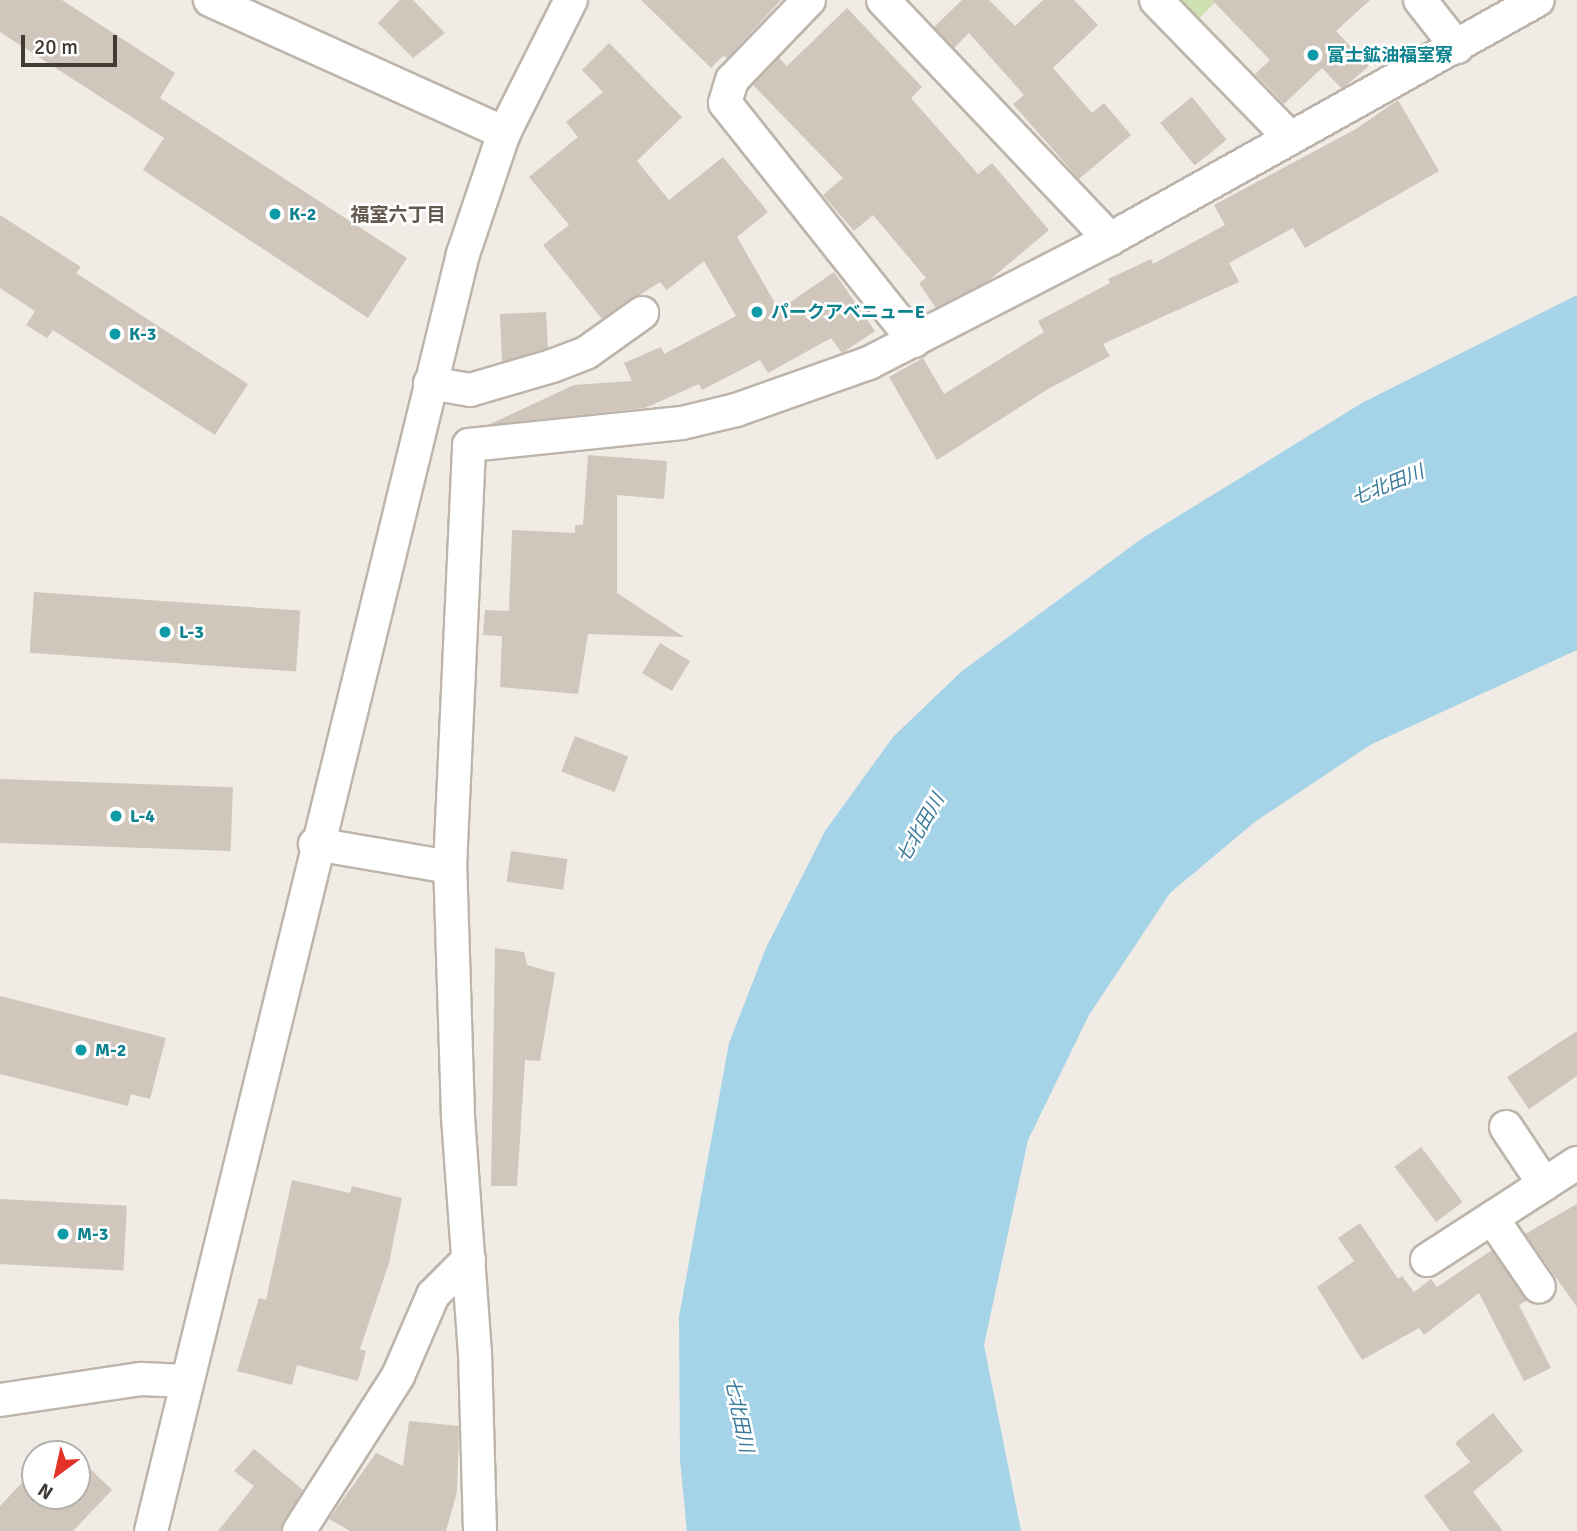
<!DOCTYPE html>
<meta charset="utf-8">
<style>
body{margin:0}
#map{position:relative;width:1577px;height:1531px;overflow:hidden;background:#f0ebe4;font-family:Signika,"Noto Sans JP",sans-serif}
div>[style]{position:absolute}
.green>*{inset:0;background:#cfe1b0}
.water>*{inset:0;background:#a5d3e7}
.building>*{inset:0;background:#d0c6bb;transform-origin:0 0}
.roads{filter:drop-shadow(2px 0 #bdb5ab) drop-shadow(-2px 0 #bdb5ab) drop-shadow(0 2px #bdb5ab) drop-shadow(0 -2px #bdb5ab)}
.minor>*{height:32px;margin:-16px;padding:0 16px;transform-origin:16px;border-radius:16px;background:#fff}
.dots>*{width:19px;height:19px;translate:-50% -50%;box-sizing:border-box;border:4px solid #fff;border-radius:50%}
span{translate:-50% -50%;white-space:nowrap;text-align:center;line-height:1.15;-webkit-text-stroke:5px #fff;paint-order:stroke}
.culture-label{font-size:18px;color:#0d838f;font-weight:700}
.left{translate:0 -50%;text-align:left}
.neighbourhood-label{font-size:19px;color:#63584d;font-weight:700}
.water-label{font-size:19px;color:#387a9a;font-style:italic}
.north{position:absolute;left:21px;top:1440px;width:70px;height:70px;box-sizing:border-box;background:#fff;border:2px solid #b3b1ae;border-radius:50%;rotate:213deg;font-size:19px;font-weight:700;line-height:28px;text-align:center;color:#413b35}
.north::after{content:'';display:block;margin:auto;width:24px;height:32px;background:#e33228;clip-path:polygon(50% 0,100% 100%,50% 72%,0 100%)}
.scale{position:absolute;left:21px;top:35px;width:96px;height:32px;box-sizing:border-box;border:4px solid #413b35;border-top:0;padding-left:9px;font-size:21px;line-height:24px;white-space:nowrap;color:#413b35;-webkit-text-stroke:5px #fff;paint-order:stroke}
</style>
<div id="map">
<div class="green">
<div style="clip-path:polygon(1173px 0,1218px 0,1195px 22px)"></div>
</div>
<div class="water">
<div style="clip-path:polygon(1577px 295px,1577px 650px,1370px 745px,1256px 821px,1170px 893px,1089px 1015px,1028px 1140px,984px 1345px,1021px 1531px,687px 1531px,680px 1460px,679px 1317px,729px 1043px,766px 948px,825px 831px,893px 737px,962px 671px,1141px 539px,1362px 403px)"></div>
</div>
<div class="building">
<div style="clip-path:polygon(0 0,62px 0,175px 73px,160px 98px,407px 258px,368px 318px,143px 170px,164px 138px,0 32px)"></div>
<div style="clip-path:polygon(400px 0,413px 0,445px 33px,413px 58px,378px 23px)"></div>
<div style="clip-path:polygon(641px 0,781px 0,727px 59px,724px 55px,711px 68px)"></div>
<div style="clip-path:polygon(962px 0,989px 0,1015px 26px,1043px 0,1074px 0,1098px 25px,1053px 68px,1092px 113px,1104px 103px,1131px 135px,1079px 179px,1013px 104px,1024px 95px,969px 33px,954px 48px,934px 27px)"></div>
<div style="clip-path:polygon(1212px 0,1370px 0,1336px 31px,1369px 66px,1342px 89px,1322px 68px,1284px 104px,1255px 74px,1270px 60px)"></div>
<div style="clip-path:polygon(847px 8px,922px 87px,911px 98px,978px 174px,992px 163px,1049px 230px,987px 282px,936px 308px,919px 283px,926px 278px,873px 215px,854px 231px,823px 195px,843px 178px,753px 85px,779px 58px,787px 66px)"></div>
<div style="clip-path:polygon(609px 43px,682px 117px,637px 161px,669px 200px,723px 157px,768px 212px,737px 237px,779px 310px,834px 272px,875px 331px,842px 353px,831px 338px,768px 373px,760px 360px,702px 390px,699px 384px,645px 408px,488px 425px,574px 385px,632px 381px,624px 363px,661px 347px,664px 354px,736px 316px,704px 261px,667px 290px,660px 282px,602px 319px,543px 245px,569px 225px,529px 177px,578px 137px,566px 122px,603px 92px,582px 70px)"></div>
<div style="left:1192px;top:97px;width:55px;height:41px;rotate:51deg"></div>
<div style="clip-path:polygon(1398px 100px,1439px 171px,1305px 248px,1293px 228px,1229px 263px,1239px 282px,1103px 344px,1110px 356px,1048px 389px,937px 460px,889px 377px,923px 358px,944px 394px,1044px 332px,1038px 321px,1110px 283px,1108px 279px,1151px 259px,1153px 264px,1225px 225px,1214px 205px,1356px 129px)"></div>
<div style="clip-path:polygon(0 215px,81px 267px,76px 273px,248px 384px,215px 435px,53px 330px,47px 338px,26px 325px,35px 311px,0 288px)"></div>
<div style="clip-path:polygon(546px 312px,548px 348px,502px 362px,500px 314px)"></div>
<div style="clip-path:polygon(588px 455px,667px 461px,664px 499px,617px 495px,617px 593px,684px 637px,588px 634px,578px 694px,500px 687px,502px 636px,483px 635px,485px 610px,509px 611px,512px 530px,575px 533px,575px 525px,583px 525px)"></div>
<div style="left:34px;top:592px;width:267px;height:61px;rotate:4deg"></div>
<div style="left:660px;top:643px;width:35px;height:35px;rotate:31deg"></div>
<div style="left:575px;top:736px;width:57px;height:38px;rotate:21deg"></div>
<div style="left:0;top:779px;width:233px;height:64px;rotate:2deg"></div>
<div style="left:511px;top:851px;width:57px;height:31px;rotate:8deg"></div>
<div style="clip-path:polygon(495px 948px,524px 952px,527px 965px,555px 973px,540px 1061px,525px 1060px,517px 1186px,491px 1186px)"></div>
<div style="clip-path:polygon(0 996px,166px 1038px,150px 1099px,131px 1094px,128px 1106px,0 1074px)"></div>
<div style="clip-path:polygon(1577px 1031px,1577px 1076px,1529px 1109px,1507px 1077px)"></div>
<div style="left:1421px;top:1147px;width:69px;height:33px;rotate:53deg"></div>
<div style="clip-path:polygon(292px 1180px,350px 1193px,352px 1186px,402px 1198px,389px 1263px,360px 1349px,366px 1351px,358px 1381px,297px 1365px,292px 1385px,237px 1371px,259px 1298px,266px 1300px)"></div>
<div style="left:0;top:1199px;width:127px;height:65px;rotate:3deg"></div>
<div style="clip-path:polygon(1577px 1204px,1577px 1307px,1525px 1234px)"></div>
<div style="clip-path:polygon(1360px 1223px,1398px 1279px,1402px 1276px,1414px 1292px,1431px 1279px,1437px 1287px,1492px 1250px,1527px 1300px,1519px 1305px,1551px 1368px,1524px 1381px,1479px 1293px,1424px 1335px,1419px 1328px,1362px 1360px,1317px 1287px,1354px 1261px,1338px 1238px)"></div>
<div style="clip-path:polygon(1493px 1413px,1523px 1451px,1473px 1492px,1503px 1531px,1450px 1531px,1424px 1496px,1470px 1462px,1455px 1443px)"></div>
<div style="clip-path:polygon(409px 1421px,459px 1426px,457px 1492px,446px 1531px,350px 1531px,329px 1519px,376px 1453px,403px 1466px)"></div>
<div style="clip-path:polygon(61px 1441px,75px 1454px,49px 1454px)"></div>
<div style="clip-path:polygon(254px 1449px,303px 1490px,281px 1531px,218px 1531px,254px 1486px,234px 1471px)"></div>
<div style="clip-path:polygon(77px 1456px,112px 1490px,73px 1531px,0 1531px,0 1506px,35px 1469px,35px 1496px,77px 1496px)"></div>
</div>
<div class="roads">
<div class="minor">
<div style="left:210px;top:0;width:323px;rotate:24.3deg"></div>
<div style="left:809px;top:0;width:111px;rotate:133.9deg"></div>
<div style="left:732px;top:80px;width:24px;rotate:107deg"></div>
<div style="left:725px;top:103px;width:304px;rotate:51.5deg"></div>
<div style="left:883px;top:0;width:330px;rotate:46.5deg"></div>
<div style="left:1156px;top:0;width:192px;rotate:45.8deg"></div>
<div style="left:1420px;top:0;width:60px;rotate:51.8deg"></div>
<div style="left:430px;top:383px;width:41px;rotate:9.9deg"></div>
<div style="left:470px;top:390px;width:85px;rotate:-16.3deg"></div>
<div style="left:552px;top:366px;width:36px;rotate:-21deg"></div>
<div style="left:586px;top:353px;width:69px;rotate:-35.5deg"></div>
<div style="left:315px;top:844px;width:137px;rotate:9.7deg"></div>
<div style="left:1506px;top:1127px;width:69px;rotate:56.3deg"></div>
<div style="left:1492px;top:1218px;width:83px;rotate:55.7deg"></div>
<div style="left:1427px;top:1260px;width:179px;rotate:-32.9deg"></div>
<div style="left:0;top:1400px;width:143px;rotate:-8.5deg"></div>
<div style="left:141px;top:1379px;width:46px;rotate:2.5deg"></div>
<div style="left:151px;top:1531px;width:1315px;rotate:-76.27deg"></div>
<div style="left:463px;top:254px;width:128px;rotate:-71.3deg"></div>
<div style="left:504px;top:133px;width:149px;rotate:-63.3deg"></div>
<div style="left:299px;top:1531px;width:184px;rotate:-57.4deg"></div>
<div style="left:398px;top:1376px;width:88px;rotate:-66.6deg"></div>
<div style="left:433px;top:1295px;width:51px;rotate:-45deg"></div>
<div style="left:480px;top:1531px;width:177px;rotate:-91.6deg"></div>
<div style="left:475px;top:1354px;width:240px;rotate:-94.1deg"></div>
<div style="left:458px;top:1115px;width:248px;rotate:-91.8deg"></div>
<div style="left:450px;top:867px;width:422px;rotate:-87.4deg"></div>
<div style="left:469px;top:445px;width:214px;rotate:-5.9deg"></div>
<div style="left:682px;top:423px;width:56px;rotate:-13.5deg"></div>
<div style="left:736px;top:410px;width:141px;rotate:-19.5deg"></div>
<div style="left:869px;top:363px;width:271px;rotate:-27.2deg"></div>
<div style="left:1110px;top:239px;width:490px;rotate:-29.2deg"></div>
</div>
</div>
<div class="dots">
<div style="left:1313px;top:55px;background:#0f9aa8"></div>
<div style="left:275px;top:214px;background:#0f9aa8"></div>
<div style="left:757px;top:312px;background:#0f9aa8"></div>
<div style="left:115px;top:334px;background:#0f9aa8"></div>
<div style="left:165px;top:632px;background:#0f9aa8"></div>
<div style="left:116px;top:816px;background:#0f9aa8"></div>
<div style="left:81px;top:1050px;background:#0f9aa8"></div>
<div style="left:63px;top:1234px;background:#0f9aa8"></div>
</div>
<div class="culture-label">
<span class="left" style="left:1327px;top:55px">富士鉱油福室寮</span>
<span class="left" style="left:289px;top:214px">K-2</span>
<span class="left" style="left:771px;top:312px">パークアベニューE</span>
<span class="left" style="left:129px;top:334px">K-3</span>
<span class="left" style="left:179px;top:632px">L-3</span>
<span class="left" style="left:130px;top:816px">L-4</span>
<span class="left" style="left:95px;top:1050px">M-2</span>
<span class="left" style="left:77px;top:1234px">M-3</span>
</div>
<div class="neighbourhood-label">
<span style="left:398px;top:216px">福室六丁目</span>
</div>
<div class="water-label">
<span style="left:1388px;top:486px;rotate:-22deg">七北田川</span>
<span style="left:921px;top:829px;rotate:-60deg">七北田川</span>
<span style="left:738px;top:1415px;rotate:78deg">七北田川</span>
</div>
<div class="north">N</div>
<div class="scale">20 m</div>
</div>
